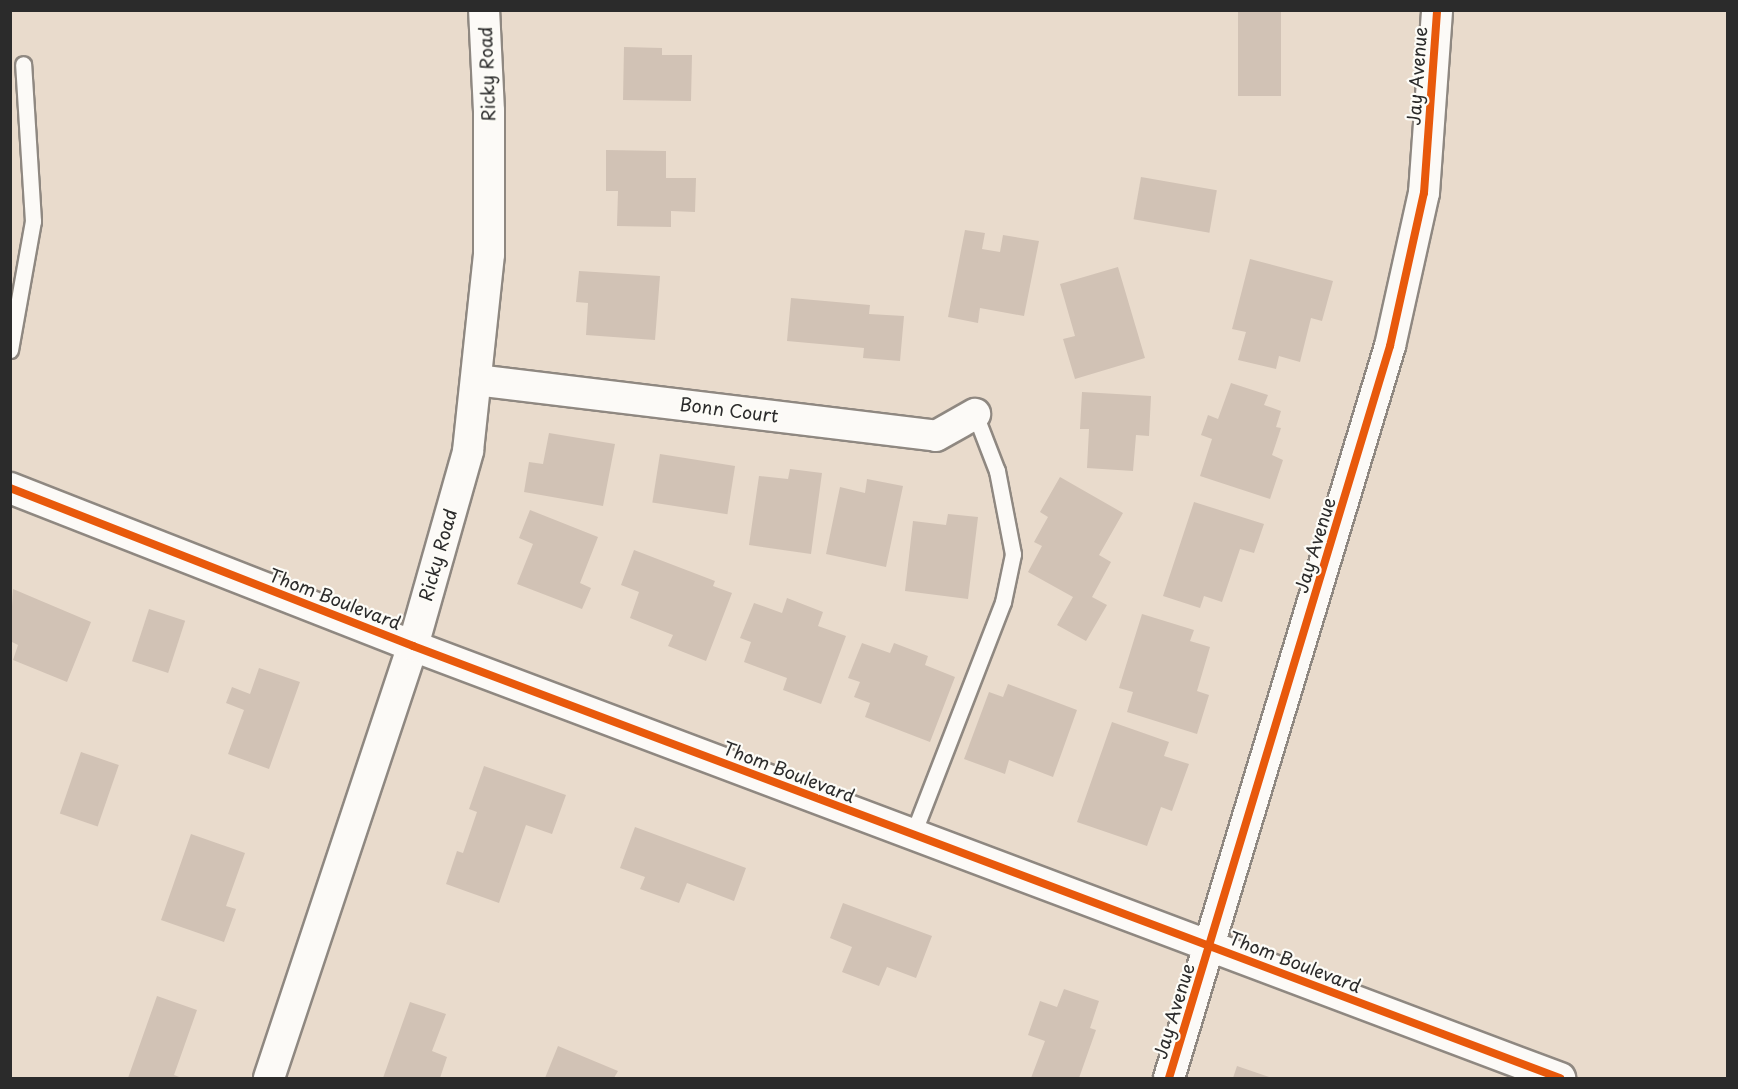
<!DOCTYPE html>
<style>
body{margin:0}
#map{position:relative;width:1738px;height:1089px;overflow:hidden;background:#e9dbcc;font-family:"Playpen Sans",sans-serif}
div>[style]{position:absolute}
.building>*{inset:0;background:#d1c2b5;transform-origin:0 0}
.roads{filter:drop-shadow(2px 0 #8f8881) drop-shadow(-2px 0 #8f8881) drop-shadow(0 2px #8f8881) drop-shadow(0 -2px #8f8881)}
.service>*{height:15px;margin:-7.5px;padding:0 7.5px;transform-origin:7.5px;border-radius:7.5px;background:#fcfaf7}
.minor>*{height:30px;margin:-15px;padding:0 15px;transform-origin:15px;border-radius:15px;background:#fcfaf7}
.cycleway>*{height:8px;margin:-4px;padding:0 4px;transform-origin:4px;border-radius:4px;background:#e8590c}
span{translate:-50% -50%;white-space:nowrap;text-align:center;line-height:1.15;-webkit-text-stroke:4.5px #fdfcf7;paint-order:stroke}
.street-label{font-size:18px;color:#2b2b2b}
.frame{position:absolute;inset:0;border:12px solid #2b2b2b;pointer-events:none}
</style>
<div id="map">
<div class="building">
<div style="left:1238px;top:10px;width:43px;height:86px"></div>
<div style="clip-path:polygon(624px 47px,662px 48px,662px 55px,692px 55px,691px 101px,623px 100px)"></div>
<div style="clip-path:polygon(606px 150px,666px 151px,666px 178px,696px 178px,695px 212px,671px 211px,671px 227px,617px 226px,618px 191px,606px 191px)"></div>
<div style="left:1141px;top:177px;width:77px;height:43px;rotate:10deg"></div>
<div style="clip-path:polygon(965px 230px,985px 233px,982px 249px,1000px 252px,1003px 235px,1039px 241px,1024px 316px,980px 308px,978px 323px,948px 317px)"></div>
<div style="clip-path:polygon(1250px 259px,1333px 281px,1322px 321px,1311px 318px,1300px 362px,1279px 356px,1276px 369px,1238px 360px,1246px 332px,1232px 329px)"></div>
<div style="clip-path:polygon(1118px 267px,1145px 358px,1075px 379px,1063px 339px,1075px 336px,1060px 284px)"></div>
<div style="clip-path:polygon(579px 271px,660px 276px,655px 340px,586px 335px,588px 303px,576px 302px)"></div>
<div style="clip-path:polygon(791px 298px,870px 305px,869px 314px,904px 316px,900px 361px,863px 358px,864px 348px,787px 341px)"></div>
<div style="clip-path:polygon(1231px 383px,1268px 395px,1264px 405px,1281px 411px,1276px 427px,1281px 428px,1272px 455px,1283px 460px,1270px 499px,1200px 476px,1212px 439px,1201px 435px,1208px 415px,1218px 419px)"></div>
<div style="clip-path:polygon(1082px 392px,1151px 396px,1149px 436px,1136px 435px,1133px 471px,1087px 468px,1089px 429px,1080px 429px)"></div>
<div style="clip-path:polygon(549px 433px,615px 444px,603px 506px,524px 492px,529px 462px,543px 464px)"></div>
<div style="left:660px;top:454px;width:76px;height:49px;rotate:9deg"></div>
<div style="clip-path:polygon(790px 469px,822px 473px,811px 554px,749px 545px,759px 476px,788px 479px)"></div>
<div style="clip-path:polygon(1060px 477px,1123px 513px,1099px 555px,1111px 562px,1092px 597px,1107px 605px,1086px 641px,1057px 625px,1073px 597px,1028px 572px,1042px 546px,1034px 542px,1048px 517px,1040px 512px)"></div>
<div style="clip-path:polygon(867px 479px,903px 486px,886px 567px,826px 554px,840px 487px,865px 493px)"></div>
<div style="clip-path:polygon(1194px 502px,1264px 524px,1254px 553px,1240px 549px,1222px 602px,1204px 596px,1200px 608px,1163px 596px)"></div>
<div style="clip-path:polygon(530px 510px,598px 537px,580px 583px,591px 588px,582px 609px,517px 584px,533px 544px,519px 538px)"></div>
<div style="clip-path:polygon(948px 514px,978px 517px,968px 599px,905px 591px,913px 521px,946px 525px)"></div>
<div style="clip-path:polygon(634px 550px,715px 581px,713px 586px,732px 593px,706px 661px,668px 646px,673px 635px,630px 618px,639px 592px,621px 585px)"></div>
<div style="clip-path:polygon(13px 589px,91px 622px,67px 682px,13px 660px,18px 645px,10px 641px)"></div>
<div style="clip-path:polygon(787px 598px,823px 612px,818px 626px,846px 636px,821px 704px,783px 690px,787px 678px,744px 662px,751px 642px,740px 638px,754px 603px,782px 613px)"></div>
<div style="left:149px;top:609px;width:38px;height:55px;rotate:18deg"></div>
<div style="clip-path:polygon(1142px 614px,1194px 630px,1190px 641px,1210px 647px,1197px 691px,1209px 695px,1197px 734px,1127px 712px,1133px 692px,1119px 688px)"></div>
<div style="clip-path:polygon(862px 643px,890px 653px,894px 643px,928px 656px,925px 665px,955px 677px,930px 742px,865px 717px,870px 703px,854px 697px,860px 682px,848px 678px)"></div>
<div style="clip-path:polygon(259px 668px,300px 682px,269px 769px,228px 754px,244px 710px,226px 703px,232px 687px,250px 694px)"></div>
<div style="clip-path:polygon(1008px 684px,1077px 710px,1053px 777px,1009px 760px,1005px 774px,964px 759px,989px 692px,1003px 697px)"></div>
<div style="clip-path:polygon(1112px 722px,1169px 742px,1164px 756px,1189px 764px,1172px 811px,1161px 807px,1147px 846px,1077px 822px)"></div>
<div style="left:81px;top:752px;width:40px;height:65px;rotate:19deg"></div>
<div style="clip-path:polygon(484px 766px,566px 795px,552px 834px,526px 825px,499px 903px,446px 884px,457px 851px,463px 853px,477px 812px,469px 809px)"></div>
<div style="clip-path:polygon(635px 827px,746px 868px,734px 901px,687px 883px,679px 903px,640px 889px,645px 877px,620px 868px)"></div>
<div style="clip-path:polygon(191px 834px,245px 853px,226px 906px,236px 909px,224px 942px,161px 920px)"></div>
<div style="clip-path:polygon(843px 903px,932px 936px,916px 978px,887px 967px,879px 986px,842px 972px,852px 947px,830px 938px)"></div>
<div style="clip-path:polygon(1064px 989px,1099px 1001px,1090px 1028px,1096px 1030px,1079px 1078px,1031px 1078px,1045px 1041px,1028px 1035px,1040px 1001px,1057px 1007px)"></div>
<div style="clip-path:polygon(157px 996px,197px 1010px,174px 1075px,182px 1078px,128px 1078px)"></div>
<div style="clip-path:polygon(410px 1002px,446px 1014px,432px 1051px,447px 1057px,440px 1078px,383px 1078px)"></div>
<div style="clip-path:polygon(558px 1046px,618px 1071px,614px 1078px,545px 1078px)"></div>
<div style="clip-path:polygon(1237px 1066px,1272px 1078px,1233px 1078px)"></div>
</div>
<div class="roads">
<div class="service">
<div style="left:10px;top:350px;width:131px;rotate:-79.9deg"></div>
<div style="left:33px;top:221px;width:157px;rotate:-93.6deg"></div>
<div style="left:913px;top:834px;width:249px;rotate:-68.8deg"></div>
<div style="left:1003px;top:602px;width:49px;rotate:-78.2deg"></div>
<div style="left:1013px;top:554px;width:85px;rotate:-100.9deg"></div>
<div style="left:997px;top:471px;width:61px;rotate:-111.1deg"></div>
</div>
<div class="minor">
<div style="left:476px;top:380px;width:463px;rotate:6.9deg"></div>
<div style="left:936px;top:436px;width:45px;rotate:-29.4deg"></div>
<div style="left:10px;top:488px;width:433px;rotate:21.4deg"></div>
<div style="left:413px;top:646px;width:1226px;rotate:20.64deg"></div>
<div style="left:269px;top:1078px;width:455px;rotate:-71.6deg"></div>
<div style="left:413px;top:646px;width:203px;rotate:-74.2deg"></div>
<div style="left:468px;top:451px;width:198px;rotate:-83.9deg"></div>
<div style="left:489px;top:254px;width:143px;rotate:-90deg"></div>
<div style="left:489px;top:111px;width:101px;rotate:-92.8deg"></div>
<div style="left:1169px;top:1078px;width:765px;rotate:-73.2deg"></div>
<div style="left:1390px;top:346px;width:157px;rotate:-77.5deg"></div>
<div style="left:1424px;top:193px;width:183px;rotate:-85.9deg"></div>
</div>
</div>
<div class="cycleway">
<div style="left:10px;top:488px;width:433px;rotate:21.4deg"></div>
<div style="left:413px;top:646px;width:1226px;rotate:20.64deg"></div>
<div style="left:1169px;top:1078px;width:765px;rotate:-73.2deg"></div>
<div style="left:1390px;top:346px;width:157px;rotate:-77.5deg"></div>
<div style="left:1424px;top:193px;width:183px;rotate:-85.9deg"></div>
</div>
<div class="street-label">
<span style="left:487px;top:74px;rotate:-92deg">Ricky Road</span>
<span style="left:1417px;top:76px;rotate:-86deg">Jay Avenue</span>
<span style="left:729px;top:410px;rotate:7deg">Bonn Court</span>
<span style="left:1315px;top:545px;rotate:-73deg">Jay Avenue</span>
<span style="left:438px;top:555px;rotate:-74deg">Ricky Road</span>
<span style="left:335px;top:599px;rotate:21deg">Thom Boulevard</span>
<span style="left:789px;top:772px;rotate:21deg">Thom Boulevard</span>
<span style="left:1295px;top:962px;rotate:21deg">Thom Boulevard</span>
<span style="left:1174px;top:1011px;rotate:-73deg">Jay Avenue</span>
</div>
<div class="frame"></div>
</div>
